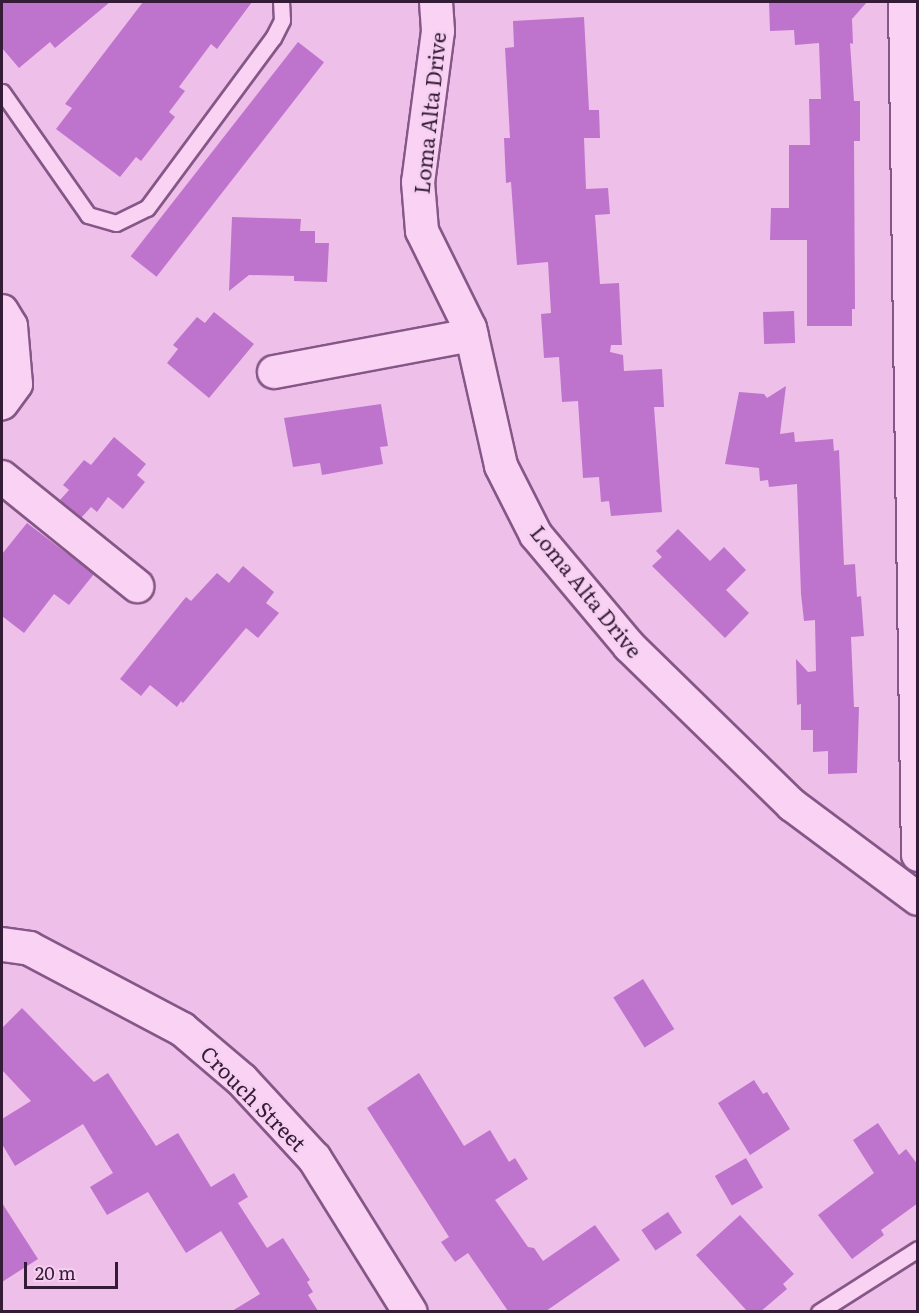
<!DOCTYPE html>
<style>
body{margin:0}
#map{position:relative;width:919px;height:1313px;overflow:hidden;background:#eebfe9;font-family:Literata,serif}
div>[style]{position:absolute}
.building>*{inset:0;background:#be74cd;transform-origin:0 0}
.roads{filter:drop-shadow(2px 0 #855787) drop-shadow(-2px 0 #855787) drop-shadow(0 2px #855787) drop-shadow(0 -2px #855787)}
.lane>*{height:15px;margin:-7.5px;padding:0 7.5px;transform-origin:7.5px;border-radius:7.5px;background:#f9d2f4}
.street>*{height:32px;margin:-16px;padding:0 16px;transform-origin:16px;border-radius:16px;background:#f9d2f4}
.secondary>*{height:33px;margin:-16.5px;padding:0 16.5px;transform-origin:16.5px;border-radius:16.5px;background:#f9d2f4}
span{translate:-50% -50%;white-space:nowrap;text-align:center;line-height:1.15;-webkit-text-stroke:5px #f6cff1;paint-order:stroke}
.street-label{font-size:21px;color:#341c36}
.frame{position:absolute;inset:0;border:3px solid #341c36;pointer-events:none}
.scale{position:absolute;left:24px;top:1262px;width:94px;height:27px;box-sizing:border-box;border:3px solid #341c36;border-top:0;padding-left:8px;font-size:18px;line-height:21px;white-space:nowrap;color:#341c36;-webkit-text-stroke:4px #f6cff1;paint-order:stroke}
</style>
<div id="map">
<div class="building">
<div style="clip-path:polygon(2px 2px,110px 2px,55px 48px,50px 42px,19px 68px,2px 48px)"></div>
<div style="clip-path:polygon(143px 2px,252px 2px,217px 49px,211px 44px,179px 87px,185px 91px,169px 112px,175px 117px,141px 161px,136px 157px,120px 177px,56px 129px,72px 108px,65px 104px)"></div>
<div style="clip-path:polygon(769px 2px,867px 2px,852px 19px,853px 44px,850px 43px,854px 101px,860px 101px,860px 141px,854px 141px,855px 309px,852px 309px,852px 326px,807px 326px,807px 240px,770px 240px,771px 208px,789px 208px,789px 145px,810px 145px,809px 99px,821px 99px,819px 43px,795px 45px,794px 30px,770px 31px)"></div>
<div style="clip-path:polygon(584px 17px,589px 110px,599px 110px,600px 138px,584px 138px,586px 189px,608px 188px,610px 214px,595px 215px,600px 284px,619px 283px,622px 345px,611px 345px,610px 352px,623px 355px,624px 371px,662px 369px,664px 407px,654px 407px,662px 512px,611px 516px,609px 501px,601px 502px,599px 477px,583px 478px,578px 401px,562px 402px,559px 357px,544px 358px,541px 314px,551px 313px,548px 262px,517px 265px,511px 182px,506px 183px,504px 138px,510px 138px,505px 48px,514px 47px,513px 21px)"></div>
<div style="left:298px;top:42px;width:33px;height:272px;rotate:38deg"></div>
<div style="clip-path:polygon(232px 217px,301px 219px,300px 231px,315px 231px,315px 243px,329px 243px,327px 282px,294px 281px,294px 276px,249px 275px,229px 291px)"></div>
<div style="left:794px;top:311px;width:32px;height:31px;rotate:88deg"></div>
<div style="clip-path:polygon(214px 312px,254px 344px,209px 398px,167px 363px,178px 349px,173px 345px,197px 317px,205px 323px)"></div>
<div style="clip-path:polygon(786px 386px,780px 434px,794px 432px,795px 442px,833px 439px,834px 451px,839px 450px,844px 565px,855px 564px,857px 597px,861px 596px,864px 636px,851px 637px,854px 707px,859px 707px,857px 773px,828px 774px,828px 751px,813px 752px,813px 730px,801px 730px,801px 704px,797px 705px,796px 659px,808px 672px,816px 671px,815px 620px,804px 621px,801px 594px,797px 484px,769px 487px,768px 480px,760px 481px,759px 468px,725px 464px,739px 392px,764px 394px,767px 398px)"></div>
<div style="clip-path:polygon(381px 404px,388px 446px,380px 447px,383px 464px,322px 475px,320px 463px,293px 467px,284px 418px)"></div>
<div style="clip-path:polygon(114px 437px,146px 464px,137px 475px,145px 482px,123px 509px,108px 497px,97px 512px,91px 507px,81px 518px,60px 500px,69px 490px,63px 485px,84px 460px,91px 465px)"></div>
<div style="clip-path:polygon(27px 523px,94px 574px,69px 605px,54px 594px,24px 633px,2px 616px,2px 554px)"></div>
<div style="clip-path:polygon(678px 529px,710px 561px,724px 547px,746px 570px,726px 590px,749px 613px,725px 638px,652px 566px,662px 557px,656px 551px)"></div>
<div style="clip-path:polygon(243px 566px,274px 592px,266px 603px,279px 613px,258px 638px,246px 628px,183px 703px,181px 701px,177px 707px,150px 685px,141px 696px,120px 679px,186px 597px,191px 601px,217px 573px,229px 583px)"></div>
<div style="left:643px;top:979px;width:59px;height:35px;rotate:58deg"></div>
<div style="clip-path:polygon(22px 1008px,94px 1082px,108px 1073px,156px 1146px,178px 1133px,211px 1187px,234px 1173px,248px 1197px,238px 1203px,267px 1248px,283px 1238px,310px 1280px,307px 1282px,313px 1292px,308px 1295px,318px 1311px,232px 1311px,260px 1294px,221px 1231px,186px 1253px,148px 1192px,107px 1215px,90px 1187px,113px 1173px,83px 1124px,15px 1166px,2px 1144px,2px 1119px,31px 1101px,2px 1070px,2px 1028px)"></div>
<div style="clip-path:polygon(419px 1073px,464px 1146px,490px 1130px,509px 1162px,515px 1158px,528px 1179px,495px 1200px,528px 1247px,534px 1248px,543px 1261px,595px 1225px,620px 1260px,546px 1311px,508px 1311px,468px 1253px,455px 1262px,441px 1242px,449px 1237px,367px 1108px)"></div>
<div style="clip-path:polygon(754px 1080px,763px 1094px,767px 1092px,790px 1129px,750px 1155px,718px 1103px)"></div>
<div style="clip-path:polygon(878px 1123px,899px 1155px,906px 1149px,918px 1165px,918px 1203px,881px 1230px,884px 1235px,852px 1259px,818px 1215px,874px 1173px,853px 1140px)"></div>
<div style="left:746px;top:1158px;width:34px;height:36px;rotate:60deg"></div>
<div style="clip-path:polygon(2px 1203px,38px 1259px,2px 1282px)"></div>
<div style="left:668px;top:1212px;width:25px;height:32px;rotate:56deg"></div>
<div style="clip-path:polygon(740px 1215px,794px 1274px,783px 1284px,787px 1289px,761px 1311px,747px 1311px,696px 1255px)"></div>
</div>
<div class="roads">
<div class="lane">
<div style="left:2px;top:92px;width:150px;rotate:55deg"></div>
<div style="left:88px;top:215px;width:29px;rotate:16deg"></div>
<div style="left:116px;top:223px;width:34px;rotate:-26deg"></div>
<div style="left:147px;top:208px;width:212px;rotate:-53.5deg"></div>
<div style="left:273px;top:38px;width:20px;rotate:-63deg"></div>
<div style="left:282px;top:20px;width:18px;rotate:-93deg"></div>
<div style="left:819px;top:1312px;width:117px;rotate:-32.5deg"></div>
</div>
<div class="street">
<div style="left:436px;top:2px;width:29px;rotate:86deg"></div>
<div style="left:438px;top:31px;width:152px;rotate:97.5deg"></div>
<div style="left:418px;top:182px;width:49px;rotate:85.3deg"></div>
<div style="left:422px;top:231px;width:108px;rotate:63.7deg"></div>
<div style="left:470px;top:328px;width:141px;rotate:77.3deg"></div>
<div style="left:501px;top:466px;width:77px;rotate:63.1deg"></div>
<div style="left:536px;top:535px;width:145px;rotate:50deg"></div>
<div style="left:629px;top:646px;width:228px;rotate:44.3deg"></div>
<div style="left:792px;top:805px;width:157px;rotate:36.7deg"></div>
<div style="left:905px;top:2px;width:853px;rotate:89.13deg"></div>
<div style="left:2px;top:311px;width:17px;rotate:59deg"></div>
<div style="left:11px;top:326px;width:58px;rotate:85.1deg"></div>
<div style="left:16px;top:384px;width:24px;rotate:126deg"></div>
<div style="left:274px;top:372px;width:201px;rotate:-10.6deg"></div>
<div style="left:2px;top:477px;width:174px;rotate:38.9deg"></div>
</div>
<div class="secondary">
<div style="left:2px;top:944px;width:27px;rotate:8deg"></div>
<div style="left:29px;top:948px;width:173px;rotate:27.9deg"></div>
<div style="left:182px;top:1029px;width:77px;rotate:40.3deg"></div>
<div style="left:241px;top:1079px;width:108px;rotate:47.3deg"></div>
<div style="left:314px;top:1158px;width:181px;rotate:58.1deg"></div>
</div>
</div>
<div class="street-label">
<span style="left:429px;top:113px;rotate:-84deg">Loma Alta Drive</span>
<span style="left:587px;top:591px;rotate:51deg">Loma Alta Drive</span>
<span style="left:254px;top:1098px;rotate:45deg">Crouch Street</span>
</div>
<div class="frame"></div>
<div class="scale">20 m</div>
</div>
